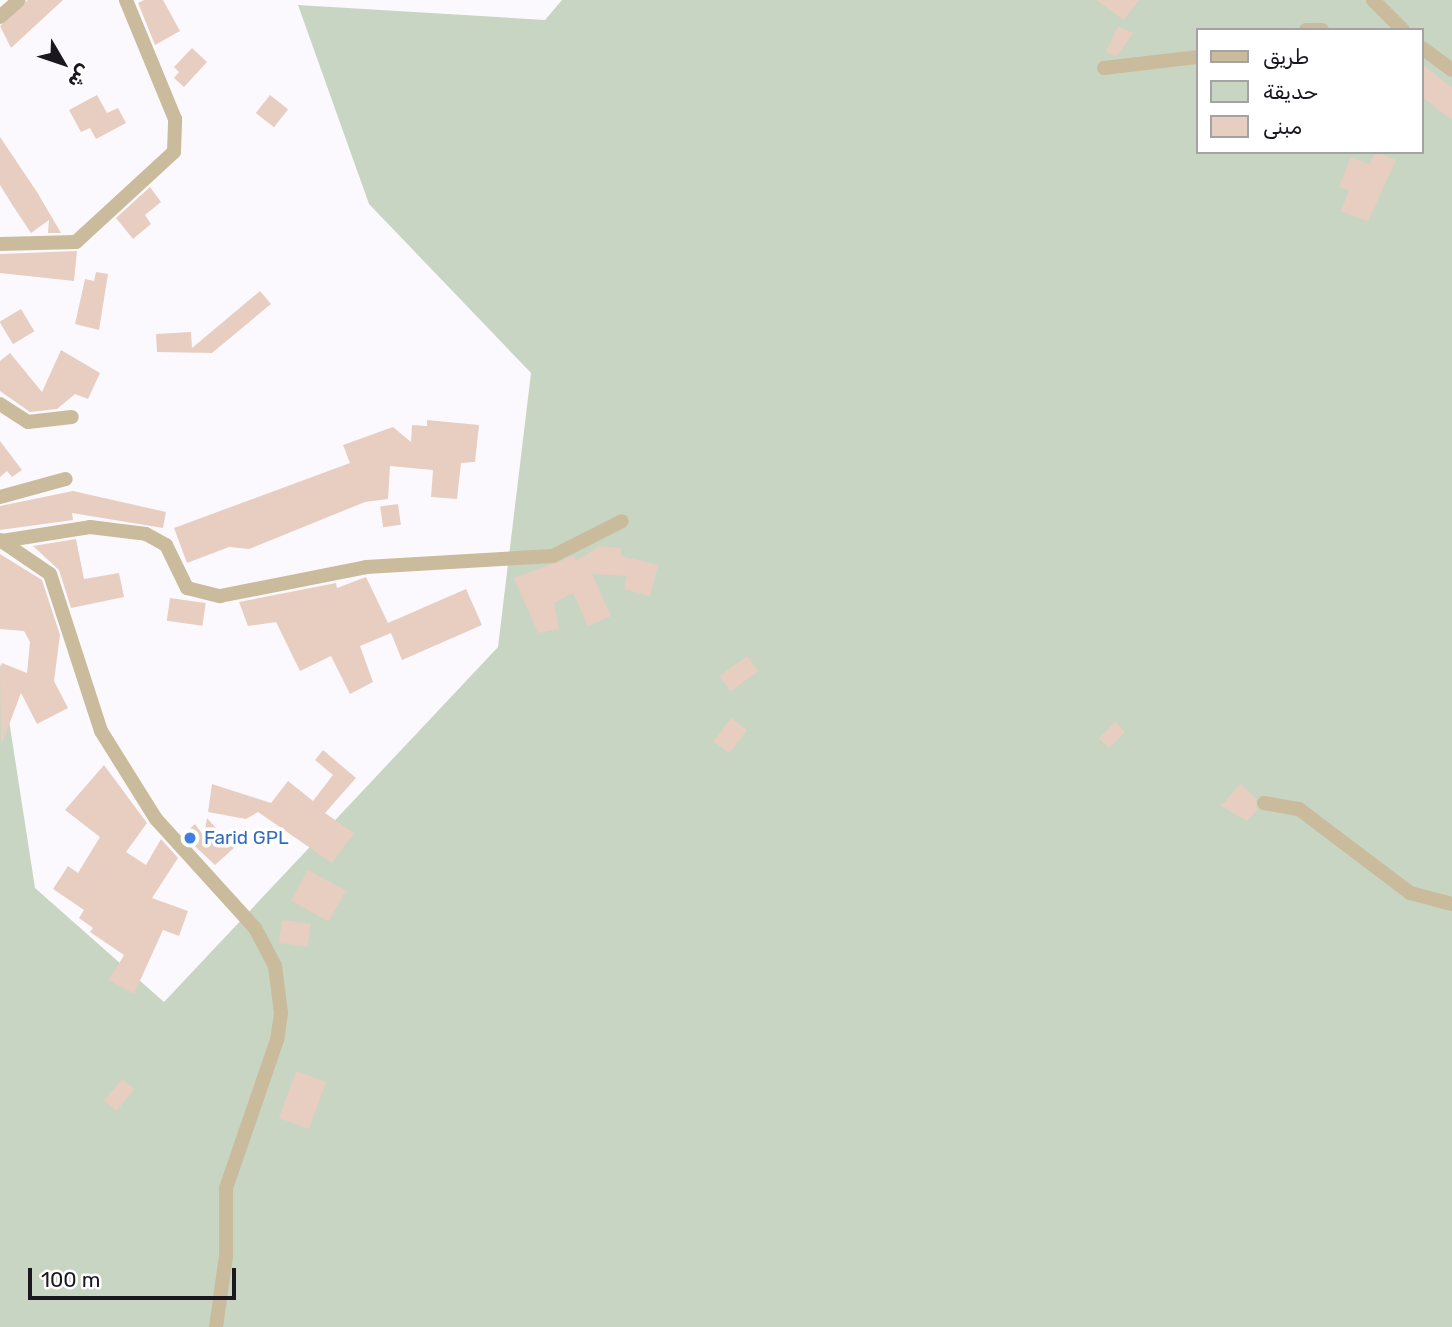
<!DOCTYPE html>
<meta charset="utf-8">
<style>
body{margin:0}
#map{position:relative;width:1452px;height:1327px;overflow:hidden;background:#fcf9fe;font-family:Rubik,"Noto Naskh Arabic",sans-serif}
div>[style]{position:absolute}
.green>*{inset:0;background:#c9d5c3}
.building>*{inset:0;background:#e7cec1;transform-origin:0 0}
.minor>*{height:14px;margin:-7px;padding:0 7px;transform-origin:7px;border-radius:7px;background:#c9bb9b}
.dots>*{width:19px;height:19px;translate:-50% -50%;box-sizing:border-box;border:4px solid #fff;border-radius:50%}
span{translate:-50% -50%;white-space:nowrap;text-align:center;line-height:1.15;-webkit-text-stroke:7px #fff;paint-order:stroke}
.shop-label{font-size:19px;color:#366cbe}
.left{translate:0 -50%;text-align:left}
.legend{position:absolute;left:1196px;top:28px;width:228px;height:126px;box-sizing:border-box;background:#fff;border:2px solid #a4a2a5;margin:0;padding:9px 12px;list-style:none;font-size:21px;color:#1b171f}
.legend li{display:flex;align-items:center;gap:14px;height:35px}
.legend b{width:35px;border:2px solid #a4a2a5}
.north{position:absolute;left:28px;top:28px;width:70px;height:70px;-webkit-text-stroke:5px #fff;paint-order:stroke;rotate:129deg;font-size:19px;font-weight:700;line-height:28px;text-align:center;color:#1b171f}
.north::after{content:'';display:block;margin:auto;width:24px;height:32px;background:#1b171f;clip-path:polygon(50% 0,100% 100%,50% 72%,0 100%)}
.scale{position:absolute;left:28px;top:1268px;width:208px;height:32px;box-sizing:border-box;border:4px solid #1b171f;border-top:0;padding-left:9px;font-size:21px;line-height:24px;white-space:nowrap;color:#1b171f;-webkit-text-stroke:5px #fff;paint-order:stroke}
</style>
<div id="map">
<div class="green">
<div style="clip-path:polygon(evenodd,562px 0,1452px 0,1452px 1327px,0 1327px,0 662px,35px 888px,164px 1002px,498px 647px,531px 373px,369px 204px,298px 5px,545px 20px,562px 0,1198px 30px,1422px 30px,1422px 152px,1198px 152px,1198px 30px)"></div>
</div>
<div class="building">
<div style="clip-path:polygon(28px 0,63px 0,11px 48px,0 26px)"></div>
<div style="clip-path:polygon(144px 0,163px 0,180px 31px,155px 45px,138px 3px)"></div>
<div style="clip-path:polygon(1096px 0,1139px 0,1124px 20px)"></div>
<div style="clip-path:polygon(1118px 26px,1133px 33px,1116px 57px,1106px 52px)"></div>
<div style="clip-path:polygon(192px 48px,207px 62px,184px 87px,174px 78px,179px 72px,174px 67px)"></div>
<div style="clip-path:polygon(1422px 64px,1452px 88px,1452px 120px,1422px 97px)"></div>
<div style="clip-path:polygon(97px 95px,107px 113px,118px 108px,126px 123px,96px 139px,90px 128px,81px 132px,69px 110px)"></div>
<div style="left:270px;top:95px;width:23px;height:23px;rotate:38deg"></div>
<div style="clip-path:polygon(0 137px,37px 192px,61px 233px,48px 233px,49px 220px,31px 233px,13px 206px,0 185px)"></div>
<div style="clip-path:polygon(1376px 152px,1396px 160px,1368px 221px,1341px 211px,1349px 190px,1339px 187px,1351px 157px,1369px 164px)"></div>
<div style="clip-path:polygon(150px 187px,161px 202px,145px 215px,151px 224px,133px 239px,116px 218px)"></div>
<div style="clip-path:polygon(77px 251px,74px 281px,0 273px,0 254px)"></div>
<div style="clip-path:polygon(96px 272px,108px 274px,99px 330px,75px 324px,85px 279px,94px 281px)"></div>
<div style="clip-path:polygon(260px 291px,271px 304px,212px 353px,157px 352px,156px 334px,191px 332px,192px 348px)"></div>
<div style="left:21px;top:309px;width:26px;height:25px;rotate:59deg"></div>
<div style="clip-path:polygon(61px 350px,100px 373px,88px 399px,75px 394px,57px 409px,30px 412px,0 391px,0 361px,10px 353px,42px 392px)"></div>
<div style="clip-path:polygon(427px 420px,479px 425px,475px 462px,461px 463px,457px 499px,431px 497px,433px 470px,390px 466px,388px 499px,365px 502px,249px 549px,229px 547px,187px 563px,174px 528px,350px 463px,343px 445px,393px 427px,411px 442px,412px 425px,427px 426px)"></div>
<div style="clip-path:polygon(0 441px,22px 470px,12px 477px,7px 471px,0 477px)"></div>
<div style="clip-path:polygon(73px 491px,166px 512px,163px 528px,72px 513px,73px 520px,0 530px,0 506px)"></div>
<div style="left:398px;top:504px;width:21px;height:18px;rotate:82deg"></div>
<div style="clip-path:polygon(76px 539px,84px 579px,119px 573px,124px 597px,71px 608px,59px 570px,33px 546px)"></div>
<div style="clip-path:polygon(600px 546px,621px 548px,621px 556px,658px 565px,650px 596px,624px 589px,627px 576px,592px 574px,611px 616px,588px 626px,573px 593px,554px 603px,559px 629px,538px 633px,514px 578px,574px 556px,576px 561px)"></div>
<div style="clip-path:polygon(0 554px,42px 580px,60px 635px,54px 681px,68px 708px,37px 724px,21px 693px,1px 746px,0 670px,2px 663px,27px 673px,30px 642px,24px 631px,0 629px)"></div>
<div style="clip-path:polygon(366px 577px,388px 623px,466px 589px,482px 625px,402px 660px,391px 633px,360px 646px,373px 682px,350px 694px,331px 656px,300px 671px,276px 622px,248px 626px,239px 602px,336px 583px,337px 588px)"></div>
<div style="left:170px;top:598px;width:36px;height:23px;rotate:8deg"></div>
<div style="left:747px;top:656px;width:19px;height:34px;rotate:54deg"></div>
<div style="left:731px;top:718px;width:20px;height:29px;rotate:37deg"></div>
<div style="left:1115px;top:722px;width:14px;height:23px;rotate:45deg"></div>
<div style="clip-path:polygon(323px 750px,356px 778px,325px 813px,354px 833px,332px 863px,258px 812px,246px 819px,208px 812px,212px 784px,271px 803px,288px 781px,313px 801px,333px 775px,315px 760px)"></div>
<div style="clip-path:polygon(104px 765px,147px 823px,126px 852px,146px 865px,161px 839px,178px 858px,152px 898px,188px 911px,179px 936px,163px 930px,134px 994px,109px 980px,124px 955px,90px 932px,93px 928px,79px 918px,84px 910px,53px 889px,68px 866px,78px 873px,100px 837px,65px 810px)"></div>
<div style="clip-path:polygon(1240px 784px,1256px 798px,1257px 810px,1247px 821px,1221px 806px)"></div>
<div style="clip-path:polygon(207px 818px,234px 848px,215px 865px,183px 835px,195px 824px,204px 836px)"></div>
<div style="left:308px;top:870px;width:43px;height:35px;rotate:29deg"></div>
<div style="left:282px;top:920px;width:29px;height:23px;rotate:8deg"></div>
<div style="left:296px;top:1071px;width:32px;height:50px;rotate:20deg"></div>
<div style="left:122px;top:1079px;width:16px;height:28px;rotate:40deg"></div>
</div>
<div class="minor">
<div style="left:1373px;top:0;width:42px;rotate:45deg"></div>
<div style="left:0;top:17px;width:25px;rotate:-42deg"></div>
<div style="left:1306px;top:30px;width:16px"></div>
<div style="left:1422px;top:48px;width:37px;rotate:36deg"></div>
<div style="left:1104px;top:68px;width:95px;rotate:-6.7deg"></div>
<div style="left:0;top:244px;width:76px;rotate:-1.5deg"></div>
<div style="left:76px;top:242px;width:133px;rotate:-42.6deg"></div>
<div style="left:174px;top:152px;width:33px;rotate:-88deg"></div>
<div style="left:175px;top:119px;width:129px;rotate:-112.4deg"></div>
<div style="left:0;top:404px;width:33px;rotate:33deg"></div>
<div style="left:28px;top:422px;width:44px;rotate:-6.5deg"></div>
<div style="left:0;top:497px;width:68px;rotate:-15.3deg"></div>
<div style="left:0;top:540px;width:60px;rotate:34.2deg"></div>
<div style="left:50px;top:574px;width:165px;rotate:72deg"></div>
<div style="left:101px;top:731px;width:104px;rotate:58deg"></div>
<div style="left:156px;top:819px;width:147px;rotate:47.8deg"></div>
<div style="left:255px;top:928px;width:43px;rotate:62.2deg"></div>
<div style="left:275px;top:966px;width:47px;rotate:82.7deg"></div>
<div style="left:281px;top:1013px;width:27px;rotate:98deg"></div>
<div style="left:277px;top:1040px;width:157px;rotate:109deg"></div>
<div style="left:226px;top:1188px;width:68px;rotate:90deg"></div>
<div style="left:226px;top:1256px;width:72px;rotate:98deg"></div>
<div style="left:2px;top:541px;width:89px;rotate:-9deg"></div>
<div style="left:90px;top:527px;width:56px;rotate:7.1deg"></div>
<div style="left:146px;top:534px;width:23px;rotate:29deg"></div>
<div style="left:166px;top:545px;width:48px;rotate:64deg"></div>
<div style="left:187px;top:588px;width:34px;rotate:14deg"></div>
<div style="left:220px;top:596px;width:149px;rotate:-11.2deg"></div>
<div style="left:366px;top:567px;width:187px;rotate:-3.4deg"></div>
<div style="left:553px;top:556px;width:77px;rotate:-26.9deg"></div>
<div style="left:1264px;top:803px;width:36px;rotate:10deg"></div>
<div style="left:1299px;top:809px;width:139px;rotate:37.1deg"></div>
<div style="left:1410px;top:893px;width:43px;rotate:14.7deg"></div>
</div>
<div class="dots">
<div style="left:190px;top:838px;background:#3f7fe0"></div>
</div>
<div class="shop-label">
<span class="left" style="left:204px;top:838px">Farid GPL</span>
</div>
<ul class="legend">
<li><b style="height:9px;background:#c9bb9b"></b>طريق</li>
<li><b style="height:19px;background:#c9d5c3"></b>حديقة</li>
<li><b style="height:19px;background:#e7cec1"></b>مبنى</li>
</ul>
<div class="north">ش</div>
<div class="scale">100 m</div>
</div>
